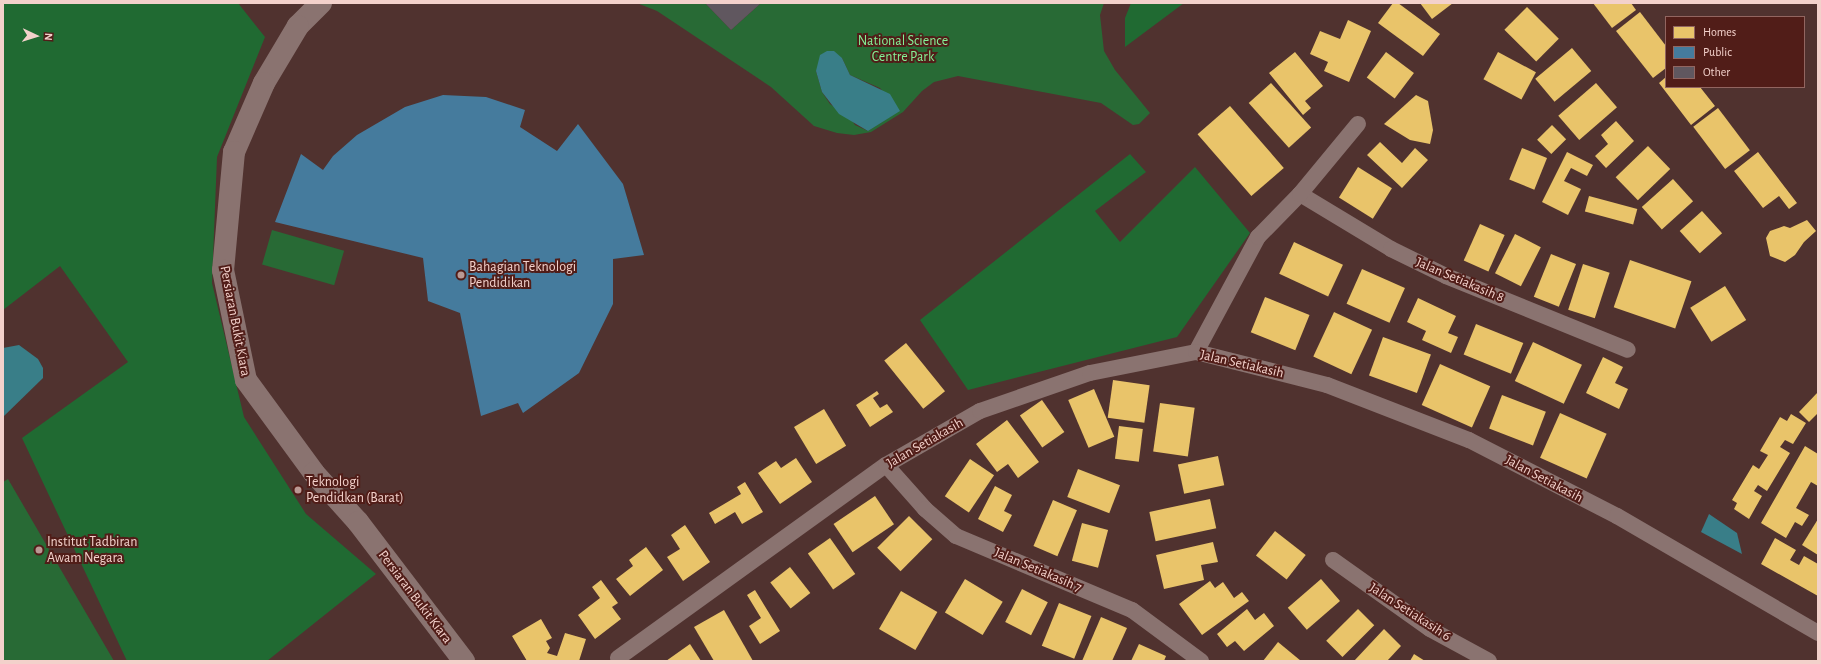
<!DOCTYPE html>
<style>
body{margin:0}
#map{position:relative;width:1821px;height:664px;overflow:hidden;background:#50322f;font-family:"Alegreya Sans",sans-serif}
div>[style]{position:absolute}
.green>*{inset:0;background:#286a35;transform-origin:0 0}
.forest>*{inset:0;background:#206a32}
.water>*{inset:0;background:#397e88}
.homes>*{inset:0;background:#e9c46a;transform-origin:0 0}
.public>*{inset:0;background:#457b9d}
.building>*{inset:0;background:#60575f}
.street>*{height:16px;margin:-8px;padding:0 8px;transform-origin:8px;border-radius:8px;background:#8a7370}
.secondary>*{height:22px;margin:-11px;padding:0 11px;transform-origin:11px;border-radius:11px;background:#8a7370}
.dots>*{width:11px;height:11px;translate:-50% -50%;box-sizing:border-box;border:2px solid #511d18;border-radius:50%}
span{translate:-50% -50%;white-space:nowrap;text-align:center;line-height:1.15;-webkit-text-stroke:4px #511d18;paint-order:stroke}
.park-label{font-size:14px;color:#84f197}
.poi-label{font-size:14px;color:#f3d1cb}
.left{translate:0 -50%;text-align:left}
.street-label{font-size:14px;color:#f3d1cb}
.frame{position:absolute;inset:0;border:4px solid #f3d1cb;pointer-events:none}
.legend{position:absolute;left:1665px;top:16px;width:140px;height:72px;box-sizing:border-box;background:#511d18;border:1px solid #926560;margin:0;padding:5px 7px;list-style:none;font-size:12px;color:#f3d1cb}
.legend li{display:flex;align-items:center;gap:8px;height:20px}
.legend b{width:20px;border:1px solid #926560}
.north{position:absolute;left:16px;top:16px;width:40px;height:40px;-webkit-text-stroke:3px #511d18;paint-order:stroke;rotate:94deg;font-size:11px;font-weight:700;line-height:16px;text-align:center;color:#f3d1cb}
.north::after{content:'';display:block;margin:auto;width:14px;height:18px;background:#f3d1cb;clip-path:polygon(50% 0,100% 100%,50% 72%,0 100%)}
</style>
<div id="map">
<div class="green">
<div style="clip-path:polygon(evenodd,637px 3px,705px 3px,731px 30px,761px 3px,1104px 3px,1100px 15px,1104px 51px,1115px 70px,1150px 113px,1139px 124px,1133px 125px,1101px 103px,958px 76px,934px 82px,922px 91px,903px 112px,871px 132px,854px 135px,837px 133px,814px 126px,771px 87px,657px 11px,637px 3px,842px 58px,850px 75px,880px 88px,899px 111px,868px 131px,855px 125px,851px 119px,830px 104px,822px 92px,816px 71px,842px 58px)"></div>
<div style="left:272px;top:230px;width:75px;height:36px;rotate:16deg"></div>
<div style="clip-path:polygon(8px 479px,114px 661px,3px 661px,3px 482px)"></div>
</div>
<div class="forest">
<div style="clip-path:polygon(3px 3px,238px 3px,265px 37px,217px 157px,212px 283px,244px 417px,306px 514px,376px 574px,267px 661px,127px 661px,22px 438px,128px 362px,60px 266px,3px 310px)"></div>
<div style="clip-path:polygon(1131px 3px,1184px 3px,1125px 47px,1125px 18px)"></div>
<div style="clip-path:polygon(1130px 154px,1146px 172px,1095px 211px,1120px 242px,1195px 167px,1250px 233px,1177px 337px,968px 390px,920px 320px)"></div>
</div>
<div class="water">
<div style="clip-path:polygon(827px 51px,834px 51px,842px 58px,850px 75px,890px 94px,900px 111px,868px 131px,839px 114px,822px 92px,816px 71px,820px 55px)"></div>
<div style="clip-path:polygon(19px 345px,38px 359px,43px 368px,43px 378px,3px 417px,3px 348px)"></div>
<div style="clip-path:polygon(1709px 514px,1737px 533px,1742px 554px,1701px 532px)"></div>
</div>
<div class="homes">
<div style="clip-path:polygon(1393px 3px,1398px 3px,1440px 34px,1423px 56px,1378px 23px)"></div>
<div style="clip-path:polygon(1420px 3px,1453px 3px,1432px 19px)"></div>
<div style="clip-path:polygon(1593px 3px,1631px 3px,1636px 10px,1612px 28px)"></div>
<div style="left:1527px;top:7px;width:45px;height:32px;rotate:45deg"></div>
<div style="clip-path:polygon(1640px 12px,1666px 46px,1666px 68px,1653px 78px,1616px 31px)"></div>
<div style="clip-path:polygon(1348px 20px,1371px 31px,1349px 82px,1324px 71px,1328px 62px,1310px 54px,1320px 31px,1340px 39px)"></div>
<div style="left:1572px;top:48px;width:30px;height:48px;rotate:50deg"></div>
<div style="clip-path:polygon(1295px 52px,1323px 86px,1305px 101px,1311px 108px,1303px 115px,1269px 73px)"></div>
<div style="left:1386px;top:52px;width:35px;height:32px;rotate:37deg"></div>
<div style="left:1498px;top:52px;width:43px;height:31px;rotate:28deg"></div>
<div style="clip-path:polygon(1666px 77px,1666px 87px,1700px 87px,1715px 106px,1691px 125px,1659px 83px)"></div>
<div style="left:1271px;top:83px;width:60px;height:30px;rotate:48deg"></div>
<div style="left:1596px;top:83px;width:32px;height:50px;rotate:49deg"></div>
<div style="clip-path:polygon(1416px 95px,1428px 101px,1433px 130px,1430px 144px,1410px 140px,1384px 124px)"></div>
<div style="left:1230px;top:106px;width:82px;height:43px;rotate:49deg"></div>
<div style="left:1718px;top:108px;width:53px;height:31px;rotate:53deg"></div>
<div style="clip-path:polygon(1616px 121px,1634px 141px,1606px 168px,1595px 156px,1608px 144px,1601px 135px)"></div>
<div style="left:1552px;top:125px;width:20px;height:21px;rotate:45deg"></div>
<div style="clip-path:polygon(1380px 142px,1402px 163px,1415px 148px,1428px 160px,1402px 188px,1367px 155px)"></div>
<div style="left:1648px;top:146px;width:32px;height:45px;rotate:46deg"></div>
<div style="left:1522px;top:148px;width:27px;height:34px;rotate:22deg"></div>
<div style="clip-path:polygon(1567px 152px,1593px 165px,1587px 176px,1571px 168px,1564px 181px,1581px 189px,1568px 215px,1542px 202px)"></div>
<div style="clip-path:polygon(1758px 152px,1797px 203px,1789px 209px,1779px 196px,1763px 208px,1734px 171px)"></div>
<div style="left:1358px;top:167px;width:40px;height:36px;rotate:32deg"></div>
<div style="left:1673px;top:179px;width:30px;height:42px;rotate:48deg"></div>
<div style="left:1589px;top:196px;width:50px;height:16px;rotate:15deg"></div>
<div style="left:1702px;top:211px;width:30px;height:30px;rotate:48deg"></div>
<div style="clip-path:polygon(1807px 220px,1816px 231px,1804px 242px,1795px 255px,1785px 262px,1770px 256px,1766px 238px,1770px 231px,1784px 226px,1790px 228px)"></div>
<div style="left:1480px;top:224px;width:27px;height:40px;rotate:24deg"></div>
<div style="left:1515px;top:234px;width:29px;height:44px;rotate:27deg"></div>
<div style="left:1294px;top:242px;width:54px;height:35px;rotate:25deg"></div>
<div style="left:1551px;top:254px;width:27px;height:46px;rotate:22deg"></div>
<div style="left:1630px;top:260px;width:65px;height:50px;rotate:19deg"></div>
<div style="left:1583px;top:264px;width:28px;height:48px;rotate:18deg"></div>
<div style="left:1362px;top:269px;width:47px;height:38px;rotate:24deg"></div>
<div style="left:1725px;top:286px;width:40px;height:41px;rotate:58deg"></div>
<div style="left:1265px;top:297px;width:48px;height:38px;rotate:22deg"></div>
<div style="clip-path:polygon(1418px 298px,1456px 316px,1448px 333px,1458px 337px,1451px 353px,1422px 340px,1426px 331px,1407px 322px)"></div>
<div style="left:1334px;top:312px;width:42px;height:49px;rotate:25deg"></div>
<div style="left:1476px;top:324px;width:51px;height:33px;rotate:22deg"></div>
<div style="left:1383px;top:337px;width:51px;height:41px;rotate:20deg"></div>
<div style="left:1533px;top:342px;width:54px;height:43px;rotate:25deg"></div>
<div style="left:906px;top:343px;width:62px;height:28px;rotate:51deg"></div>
<div style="clip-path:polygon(1603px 357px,1623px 367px,1615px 383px,1628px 389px,1619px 409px,1586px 393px)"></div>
<div style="left:1440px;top:364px;width:55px;height:45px;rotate:24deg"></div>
<div style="left:1113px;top:380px;width:37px;height:38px;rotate:8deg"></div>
<div style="left:1094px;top:389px;width:52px;height:28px;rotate:67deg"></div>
<div style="clip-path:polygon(877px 391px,879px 394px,873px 398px,880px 408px,887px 404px,893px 412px,870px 427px,856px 405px)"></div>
<div style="clip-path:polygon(1818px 392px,1818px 413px,1809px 422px,1799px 412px)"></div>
<div style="left:1502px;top:395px;width:47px;height:36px;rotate:21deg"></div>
<div style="left:1042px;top:400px;width:39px;height:27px;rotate:55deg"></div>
<div style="left:1160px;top:403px;width:35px;height:49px;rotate:8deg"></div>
<div style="left:824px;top:409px;width:43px;height:35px;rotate:59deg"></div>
<div style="left:1560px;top:413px;width:51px;height:49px;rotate:24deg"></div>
<div style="clip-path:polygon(1791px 414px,1806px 423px,1793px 444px,1785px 440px,1780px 447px,1790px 453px,1767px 491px,1758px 485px,1754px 491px,1762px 496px,1749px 519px,1734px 509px,1737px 503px,1732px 500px,1753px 465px,1759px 469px,1768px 455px,1760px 451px,1780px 417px,1787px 421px)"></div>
<div style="clip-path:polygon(1007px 420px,1039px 462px,1018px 478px,1008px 464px,997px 472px,976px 444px)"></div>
<div style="left:1119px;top:426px;width:24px;height:33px;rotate:7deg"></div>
<div style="clip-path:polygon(1805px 446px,1818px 454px,1818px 486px,1811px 482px,1796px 508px,1809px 515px,1802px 526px,1795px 522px,1786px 538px,1761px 523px)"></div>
<div style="left:1218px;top:456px;width:30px;height:41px;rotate:78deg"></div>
<div style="clip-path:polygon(796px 458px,812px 482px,780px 504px,758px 473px,776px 461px,781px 468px)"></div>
<div style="left:970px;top:459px;width:29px;height:45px;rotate:34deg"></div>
<div style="left:1078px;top:469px;width:45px;height:30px;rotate:21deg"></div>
<div style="clip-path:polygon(745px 482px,763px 512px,742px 524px,735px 512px,715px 524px,709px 513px,741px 494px,737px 487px)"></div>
<div style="clip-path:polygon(995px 486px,1012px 495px,1004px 511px,1012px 515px,1003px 532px,978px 519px)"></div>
<div style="left:875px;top:496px;width:34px;height:50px;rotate:56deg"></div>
<div style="left:1210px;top:499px;width:30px;height:62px;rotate:78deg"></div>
<div style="left:1053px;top:500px;width:26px;height:50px;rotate:23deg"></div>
<div style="left:909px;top:516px;width:33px;height:45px;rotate:45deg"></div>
<div style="clip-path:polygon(1818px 519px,1818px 555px,1802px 545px)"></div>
<div style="left:1082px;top:523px;width:27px;height:39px;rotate:15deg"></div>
<div style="clip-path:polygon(685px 525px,710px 562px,683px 581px,667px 557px,680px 549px,671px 535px)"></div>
<div style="left:1275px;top:531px;width:39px;height:31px;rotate:38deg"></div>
<div style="left:830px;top:538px;width:44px;height:27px;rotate:55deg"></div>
<div style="clip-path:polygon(1775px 538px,1796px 550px,1790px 560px,1799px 565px,1804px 556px,1818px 564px,1818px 596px,1761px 564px)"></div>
<div style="clip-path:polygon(1213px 542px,1218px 562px,1201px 565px,1204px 580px,1164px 589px,1156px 555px)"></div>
<div style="clip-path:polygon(646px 547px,663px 570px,630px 596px,616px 579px,633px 566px,629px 560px)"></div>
<div style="left:790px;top:567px;width:33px;height:25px;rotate:52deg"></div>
<div style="left:965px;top:579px;width:44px;height:39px;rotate:31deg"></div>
<div style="left:1321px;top:579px;width:29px;height:44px;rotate:49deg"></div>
<div style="clip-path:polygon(601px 580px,618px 603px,612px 607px,621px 619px,595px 639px,578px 615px,600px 598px,592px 587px)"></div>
<div style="clip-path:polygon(1210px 581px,1215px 588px,1223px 582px,1234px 598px,1242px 592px,1249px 601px,1202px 635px,1179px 604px)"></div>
<div style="left:1022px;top:589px;width:29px;height:37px;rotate:27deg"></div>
<div style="clip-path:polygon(755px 590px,780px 631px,760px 644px,749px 626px,761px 618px,747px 595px)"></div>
<div style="left:901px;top:591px;width:42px;height:44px;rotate:30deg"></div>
<div style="left:1059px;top:603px;width:35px;height:46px;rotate:22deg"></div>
<div style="clip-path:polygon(1247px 609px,1255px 620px,1264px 613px,1274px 626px,1244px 651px,1235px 641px,1227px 647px,1217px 634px)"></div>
<div style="left:1358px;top:609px;width:23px;height:45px;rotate:45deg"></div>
<div style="clip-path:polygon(724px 610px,753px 661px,714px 661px,694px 627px)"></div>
<div style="clip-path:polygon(1101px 617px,1127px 628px,1112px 661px,1082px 661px)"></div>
<div style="clip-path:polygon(541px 619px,552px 638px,546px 641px,550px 648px,547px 653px,557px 656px,565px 633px,586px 639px,579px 661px,527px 661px,512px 636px)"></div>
<div style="clip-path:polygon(1384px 629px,1401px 646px,1387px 661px,1354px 661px)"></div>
<div style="clip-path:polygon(1278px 642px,1301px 661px,1263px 661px)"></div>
<div style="clip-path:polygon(690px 644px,701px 661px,666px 661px)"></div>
<div style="clip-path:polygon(1139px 644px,1166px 656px,1164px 661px,1131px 661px)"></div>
<div style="clip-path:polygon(1414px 654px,1425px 661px,1410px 661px)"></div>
</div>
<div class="public">
<div style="clip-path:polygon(443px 95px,486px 97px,525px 110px,520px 127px,557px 151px,578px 124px,623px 184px,644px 255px,613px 259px,613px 304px,579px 373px,523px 413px,518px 403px,481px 416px,460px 313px,428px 301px,423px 258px,275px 222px,301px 154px,323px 170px,333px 156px,357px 135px,405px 107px)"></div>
</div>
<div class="building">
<div style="clip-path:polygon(705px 3px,761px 3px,731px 30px)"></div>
</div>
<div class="street">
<div style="left:1300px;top:194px;width:106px;rotate:31.1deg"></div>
<div style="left:1391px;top:249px;width:61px;rotate:26.1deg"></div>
<div style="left:1446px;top:276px;width:196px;rotate:22.1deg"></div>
<div style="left:1196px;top:352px;width:131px;rotate:-61.7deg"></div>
<div style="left:1258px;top:237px;width:60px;rotate:-45.7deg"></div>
<div style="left:1300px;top:194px;width:91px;rotate:-50.4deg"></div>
<div style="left:886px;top:465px;width:59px;rotate:48.4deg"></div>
<div style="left:925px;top:509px;width:41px;rotate:41.1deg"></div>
<div style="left:956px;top:536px;width:191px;rotate:22.8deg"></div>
<div style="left:1132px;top:610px;width:86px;rotate:36.5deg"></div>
<div style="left:1333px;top:560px;width:119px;rotate:35.4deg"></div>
<div style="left:1430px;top:629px;width:67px;rotate:28.5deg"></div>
<div style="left:618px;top:658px;width:330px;rotate:-35.8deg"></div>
<div style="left:886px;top:465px;width:108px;rotate:-29.9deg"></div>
<div style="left:980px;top:411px;width:116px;rotate:-19.1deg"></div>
<div style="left:1090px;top:373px;width:108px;rotate:-11.2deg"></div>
<div style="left:1196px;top:352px;width:135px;rotate:14.1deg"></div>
<div style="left:1327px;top:385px;width:152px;rotate:21.2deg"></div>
<div style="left:1469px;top:440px;width:166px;rotate:27.2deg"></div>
<div style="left:1617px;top:516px;width:233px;rotate:30.2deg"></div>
</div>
<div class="secondary">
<div style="left:321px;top:3px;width:33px;rotate:135deg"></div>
<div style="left:298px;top:26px;width:66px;rotate:120.8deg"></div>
<div style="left:264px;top:83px;width:75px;rotate:113.5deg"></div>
<div style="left:234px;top:152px;width:119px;rotate:95.3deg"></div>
<div style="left:223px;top:270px;width:112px;rotate:78.2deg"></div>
<div style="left:246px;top:380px;width:115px;rotate:53.8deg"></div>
<div style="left:314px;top:473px;width:66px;rotate:48.1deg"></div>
<div style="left:358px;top:522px;width:175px;rotate:52.7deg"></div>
</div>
<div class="dots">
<div style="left:461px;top:275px;background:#ba9994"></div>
<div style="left:298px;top:490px;background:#ba9994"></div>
<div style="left:39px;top:550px;background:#ba9994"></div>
</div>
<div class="park-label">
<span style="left:903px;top:49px">National Science<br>Centre Park</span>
</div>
<div class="poi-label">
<span class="left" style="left:469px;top:275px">Bahagian Teknologi<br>Pendidikan</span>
<span class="left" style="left:306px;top:490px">Teknologi<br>Pendidkan (Barat)</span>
<span class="left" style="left:47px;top:550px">Institut Tadbiran<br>Awam Negara</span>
</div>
<div class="street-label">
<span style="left:1460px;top:280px;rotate:23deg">Jalan Setiakasih 8</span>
<span style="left:235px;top:321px;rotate:79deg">Persiaran Bukit Kiara</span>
<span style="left:1242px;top:364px;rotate:13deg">Jalan Setiakasih</span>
<span style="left:925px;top:443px;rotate:-30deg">Jalan Setiakasih</span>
<span style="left:1544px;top:479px;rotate:28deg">Jalan Setiakasih</span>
<span style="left:1038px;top:570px;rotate:23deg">Jalan Setiakasih 7</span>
<span style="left:415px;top:597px;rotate:53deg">Persiaran Bukit Kiara</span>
<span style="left:1410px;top:612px;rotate:33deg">Jalan Setiakasih 6</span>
</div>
<div class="frame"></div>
<ul class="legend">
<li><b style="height:11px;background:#e9c46a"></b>Homes</li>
<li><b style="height:11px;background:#457b9d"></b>Public</li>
<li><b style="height:11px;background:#60575f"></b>Other</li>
</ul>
<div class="north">N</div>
</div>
